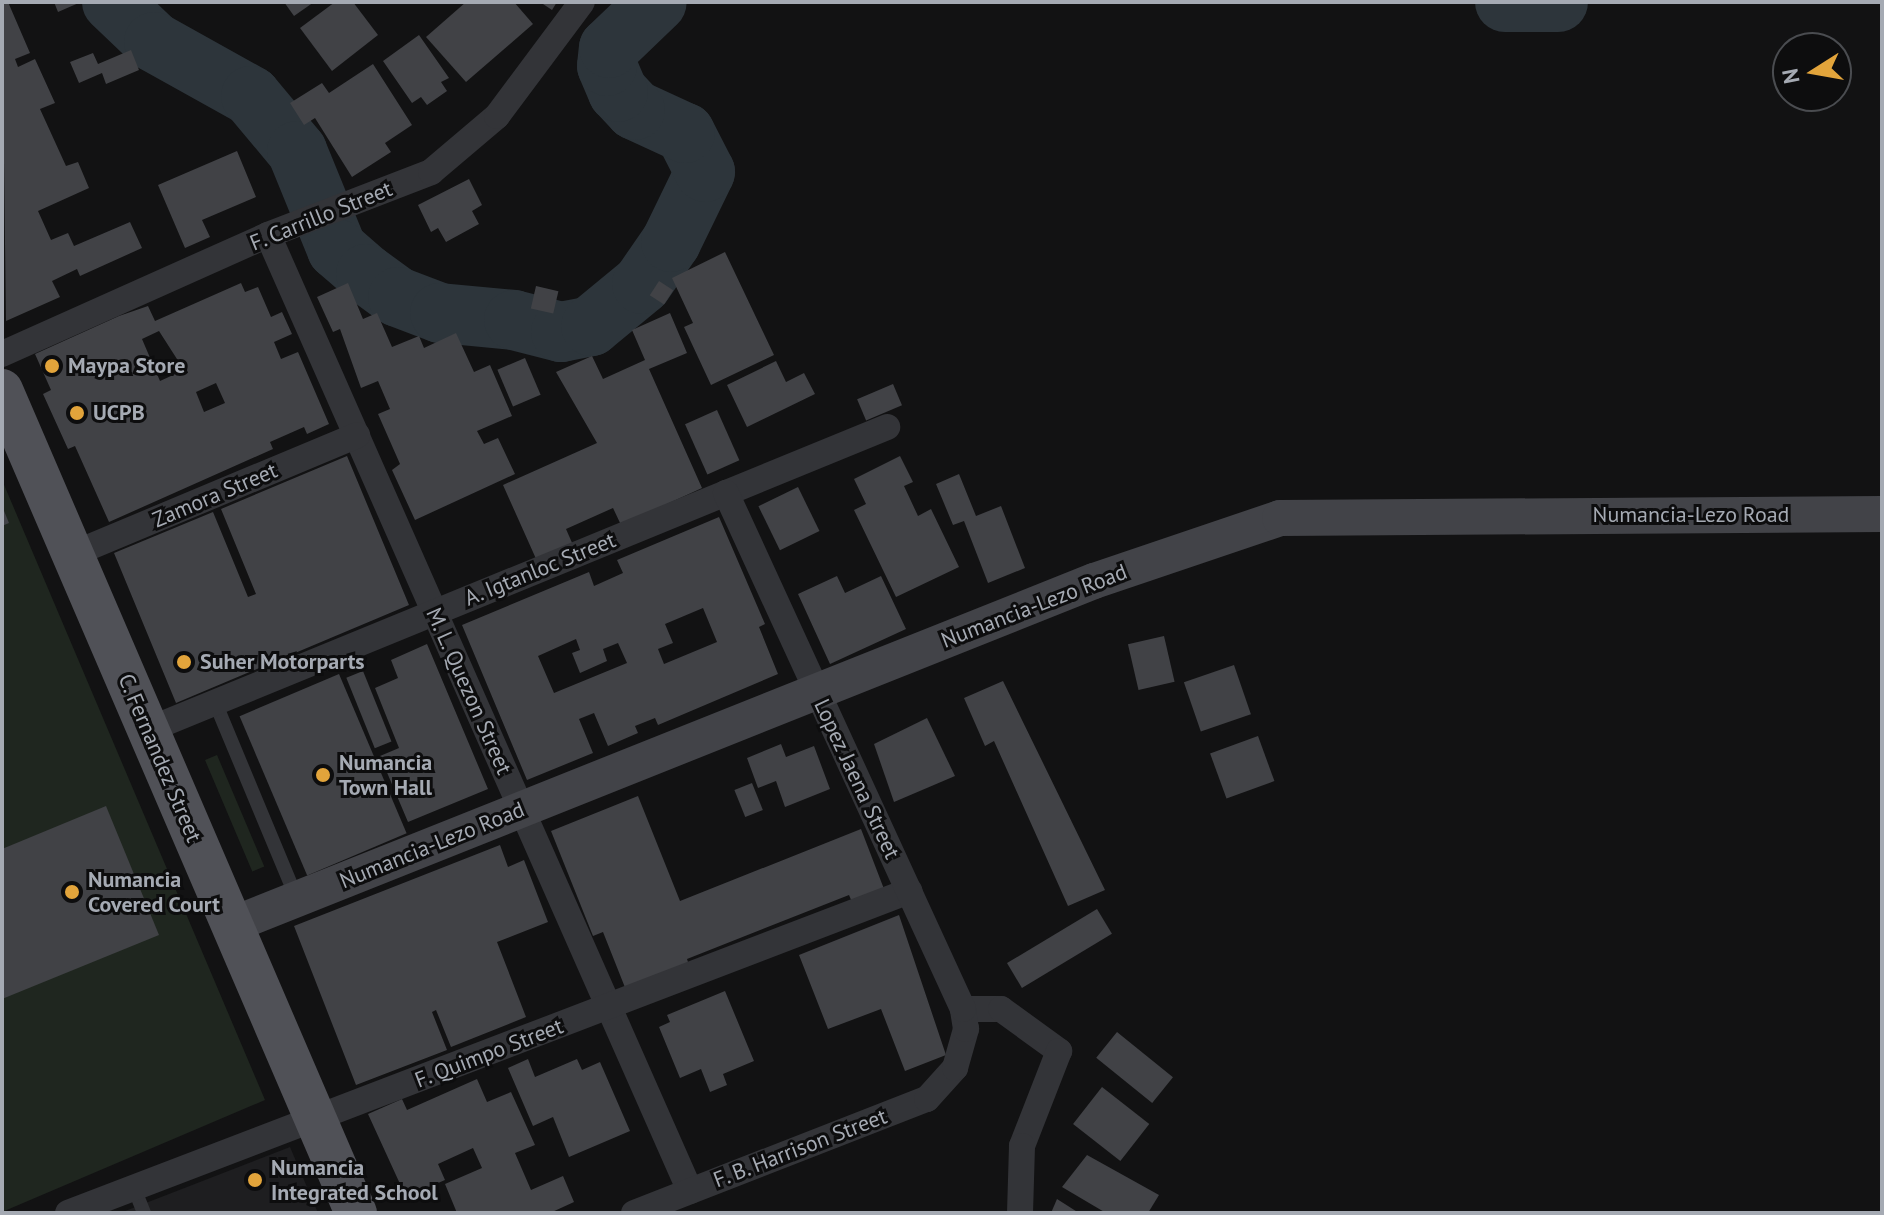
<!DOCTYPE html>
<style>
body{margin:0}
#map{position:relative;width:1884px;height:1215px;overflow:hidden;background:#121213;font-family:"PT Sans",sans-serif}
div>[style]{position:absolute}
.built>*{inset:0;background:#1e1e20}
.green>*{inset:0;background:#1f261f;transform-origin:0 0}
.river>*{height:60px;margin:-30px;padding:0 30px;transform-origin:30px;border-radius:30px;background:#2d353b}
.building>*{inset:0;background:#414246;transform-origin:0 0}
.lane>*{height:14px;margin:-7px;padding:0 7px;transform-origin:7px;border-radius:7px;background:#333438}
.street>*{height:26px;margin:-13px;padding:0 13px;transform-origin:13px;border-radius:13px;background:#333438}
.secondary>*{height:36px;margin:-18px;padding:0 18px;transform-origin:18px;border-radius:18px;background:#424348}
.primary>*{height:42px;margin:-21px;padding:0 21px;transform-origin:21px;border-radius:21px;background:#505157}
.dots>*{width:22px;height:22px;translate:-50% -50%;box-sizing:border-box;border:4px solid #0d0d0e;border-radius:50%}
span{translate:-50% -50%;white-space:nowrap;text-align:center;line-height:1.15;-webkit-text-stroke:6px #0d0d0e;paint-order:stroke}
.street-label{font-size:22px;color:#a5aab3}
.poi-label{font-size:22px;color:#a5aab3;font-weight:700}
.left{translate:0 -50%;text-align:left}
.frame{position:absolute;inset:0;border:4px solid #a5aab3;pointer-events:none}
.north{position:absolute;left:1772px;top:32px;width:80px;height:80px;box-sizing:border-box;background:#0d0d0e;border:2px solid #4a4c50;border-radius:50%;rotate:259deg;font-size:22px;font-weight:700;line-height:32px;text-align:center;color:#a5aab3}
.north::after{content:'';display:block;margin:auto;width:28px;height:36px;background:#e2a43b;clip-path:polygon(50% 0,100% 100%,50% 72%,0 100%)}
</style>
<div id="map">
<div class="built">
<div style="clip-path:polygon(290px 1147px,318px 1213px,120px 1213px)"></div>
</div>
<div class="green">
<div style="clip-path:polygon(2px 480px,265px 1100px,2px 1212px)"></div>
<div style="left:217px;top:755px;width:121px;height:13px;rotate:67deg"></div>
</div>
<div class="river">
<div style="left:112px;top:2px;width:58px;rotate:43.6deg"></div>
<div style="left:154px;top:42px;width:111px;rotate:29.1deg"></div>
<div style="left:251px;top:96px;width:72px;rotate:50.1deg"></div>
<div style="left:297px;top:151px;width:106px;rotate:67.8deg"></div>
<div style="left:337px;top:249px;width:38px;rotate:41deg"></div>
<div style="left:366px;top:274px;width:39px;rotate:36deg"></div>
<div style="left:398px;top:297px;width:45px;rotate:20.9deg"></div>
<div style="left:440px;top:313px;width:74px;rotate:5.4deg"></div>
<div style="left:514px;top:320px;width:49px;rotate:14.3deg"></div>
<div style="left:561px;top:332px;width:31px;rotate:-11deg"></div>
<div style="left:591px;top:326px;width:66px;rotate:-39.5deg"></div>
<div style="left:642px;top:284px;width:51px;rotate:-55.4deg"></div>
<div style="left:671px;top:242px;width:78px;rotate:-64.1deg"></div>
<div style="left:705px;top:172px;width:44px;rotate:-117.1deg"></div>
<div style="left:685px;top:133px;width:55px;rotate:-155.3deg"></div>
<div style="left:635px;top:110px;width:25px;rotate:-133deg"></div>
<div style="left:618px;top:92px;width:28px;rotate:-113deg"></div>
<div style="left:607px;top:66px;width:18px;rotate:-84deg"></div>
<div style="left:609px;top:48px;width:66px;rotate:-43.8deg"></div>
<div style="left:1505px;top:2px;width:53px"></div>
</div>
<div class="building">
<div style="clip-path:polygon(2px 2px,8px 2px,30px 53px,15px 59px,18px 67px,35px 59px,55px 103px,40px 109px,66px 166px,78px 162px,89px 188px,38px 211px,51px 240px,68px 233px,74px 246px,130px 222px,142px 248px,80px 276px,77px 269px,52px 281px,60px 297px,6px 321px)"></div>
<div style="clip-path:polygon(54px 2px,81px 2px,58px 12px)"></div>
<div style="clip-path:polygon(284px 2px,314px 2px,294px 16px)"></div>
<div style="clip-path:polygon(335px 2px,353px 2px,378px 35px,332px 71px,300px 28px)"></div>
<div style="clip-path:polygon(466px 2px,514px 2px,533px 24px,466px 82px,426px 37px)"></div>
<div style="clip-path:polygon(540px 2px,557px 2px,552px 10px)"></div>
<div style="clip-path:polygon(419px 35px,449px 78px,441px 82px,447px 91px,427px 105px,421px 97px,412px 103px,383px 61px)"></div>
<div style="clip-path:polygon(131px 50px,139px 70px,106px 84px,102px 73px,79px 83px,70px 62px,93px 53px,98px 64px)"></div>
<div style="clip-path:polygon(373px 64px,412px 125px,385px 143px,391px 152px,352px 177px,315px 118px,304px 125px,290px 103px,322px 83px,329px 93px)"></div>
<div style="clip-path:polygon(237px 151px,256px 197px,202px 220px,210px 237px,185px 248px,158px 185px)"></div>
<div style="clip-path:polygon(469px 179px,482px 205px,472px 211px,479px 224px,446px 242px,438px 228px,431px 232px,418px 205px)"></div>
<div style="clip-path:polygon(725px 252px,774px 355px,711px 385px,684px 327px,693px 323px,672px 278px)"></div>
<div style="left:659px;top:281px;width:17px;height:17px;rotate:33deg"></div>
<div style="clip-path:polygon(evenodd,241px 283px,245px 292px,258px 287px,271px 317px,282px 312px,292px 334px,274px 342px,281px 359px,298px 352px,329px 424px,307px 434px,304px 427px,270px 442px,273px 449px,109px 522px,75px 446px,68px 449px,43px 394px,51px 390px,35px 354px,119px 316px,148px 306px,155px 321px,241px 283px,159px 331px,184px 370px,160px 381px,142px 339px,159px 331px,241px 283px,216px 383px,225px 403px,204px 412px,196px 392px,216px 383px)"></div>
<div style="clip-path:polygon(348px 283px,363px 319px,377px 313px,392px 347px,419px 336px,424px 348px,456px 333px,474px 372px,490px 365px,512px 416px,477px 431px,484px 444px,498px 438px,515px 474px,415px 520px,392px 470px,400px 464px,378px 414px,390px 409px,378px 381px,361px 388px,340px 329px,333px 332px,317px 297px)"></div>
<div style="left:536px;top:286px;width:23px;height:23px;rotate:13deg"></div>
<div style="clip-path:polygon(670px 313px,687px 353px,649px 369px,702px 488px,621px 525px,613px 508px,566px 529px,573px 545px,537px 561px,503px 485px,597px 443px,556px 372px,592px 356px,603px 379px,645px 360px,632px 330px)"></div>
<div style="left:525px;top:358px;width:40px;height:30px;rotate:67deg"></div>
<div style="clip-path:polygon(776px 361px,786px 382px,804px 373px,815px 394px,747px 427px,727px 385px)"></div>
<div style="left:893px;top:384px;width:23px;height:39px;rotate:67deg"></div>
<div style="left:717px;top:410px;width:55px;height:35px;rotate:66deg"></div>
<div style="clip-path:polygon(347px 456px,409px 605px,176px 703px,114px 553px,213px 512px,248px 597px,256px 594px,221px 509px)"></div>
<div style="clip-path:polygon(900px 456px,913px 482px,904px 486px,918px 516px,931px 509px,959px 567px,896px 597px,854px 510px,866px 504px,854px 479px)"></div>
<div style="clip-path:polygon(959px 474px,976px 516px,1001px 506px,1025px 568px,988px 583px,964px 521px,953px 525px,936px 484px)"></div>
<div style="left:798px;top:487px;width:49px;height:44px;rotate:64deg"></div>
<div style="clip-path:polygon(2px 506px,9px 523px,2px 526px)"></div>
<div style="clip-path:polygon(evenodd,719px 517px,765px 624px,759px 627px,778px 674px,658px 725px,655px 718px,635px 726px,638px 733px,608px 746px,594px 713px,579px 719px,593px 753px,527px 780px,462px 625px,589px 572px,594px 586px,623px 573px,617px 560px,719px 517px,703px 608px,717px 642px,664px 664px,658px 649px,673px 643px,665px 624px,703px 608px,719px 517px,576px 639px,580px 650px,572px 653px,580px 673px,607px 661px,603px 649px,618px 643px,627px 663px,554px 693px,538px 656px,576px 639px)"></div>
<div style="clip-path:polygon(837px 576px,845px 593px,881px 576px,906px 629px,830px 664px,798px 594px)"></div>
<div style="left:1164px;top:636px;width:47px;height:37px;rotate:77deg"></div>
<div style="clip-path:polygon(427px 644px,488px 789px,408px 822px,380px 756px,399px 748px,375px 688px,398px 678px,391px 660px)"></div>
<div style="left:1234px;top:665px;width:52px;height:53px;rotate:71deg"></div>
<div style="left:363px;top:671px;width:76px;height:18px;rotate:68deg"></div>
<div style="left:339px;top:674px;width:173px;height:108px;rotate:67deg"></div>
<div style="clip-path:polygon(1003px 681px,1105px 890px,1068px 906px,994px 741px,985px 746px,964px 698px)"></div>
<div style="clip-path:polygon(927px 718px,955px 776px,894px 802px,874px 744px)"></div>
<div style="left:1258px;top:736px;width:48px;height:51px;rotate:70deg"></div>
<div style="clip-path:polygon(781px 744px,786px 757px,814px 746px,830px 789px,785px 807px,776px 781px,758px 788px,747px 758px)"></div>
<div style="left:752px;top:783px;width:29px;height:19px;rotate:68deg"></div>
<div style="clip-path:polygon(638px 796px,680px 901px,861px 829px,884px 889px,852px 902px,849px 895px,687px 959px,689px 965px,626px 990px,603px 932px,593px 936px,551px 831px)"></div>
<div style="clip-path:polygon(106px 806px,159px 935px,2px 999px,2px 849px)"></div>
<div style="clip-path:polygon(500px 845px,508px 867px,524px 860px,548px 922px,497px 942px,526px 1017px,451px 1047px,436px 1010px,432px 1012px,447px 1050px,356px 1085px,294px 926px)"></div>
<div style="left:1097px;top:909px;width:29px;height:105px;rotate:59deg"></div>
<div style="clip-path:polygon(899px 915px,946px 1055px,905px 1071px,881px 1009px,828px 1029px,799px 955px)"></div>
<div style="clip-path:polygon(725px 991px,754px 1061px,723px 1074px,727px 1085px,710px 1092px,701px 1069px,680px 1078px,659px 1027px,670px 1022px,667px 1015px)"></div>
<div style="left:1117px;top:1032px;width:72px;height:33px;rotate:39deg"></div>
<div style="clip-path:polygon(528px 1059px,535px 1077px,577px 1059px,582px 1070px,600px 1062px,630px 1131px,569px 1157px,553px 1117px,533px 1126px,508px 1068px)"></div>
<div style="clip-path:polygon(477px 1079px,487px 1102px,511px 1092px,535px 1145px,515px 1153px,531px 1190px,563px 1176px,574px 1202px,550px 1213px,457px 1213px,445px 1184px,482px 1168px,473px 1148px,438px 1164px,445px 1180px,406px 1197px,368px 1114px,402px 1099px,407px 1110px)"></div>
<div style="left:1102px;top:1087px;width:60px;height:47px;rotate:38deg"></div>
<div style="clip-path:polygon(1087px 1155px,1159px 1195px,1148px 1213px,1106px 1213px,1062px 1187px)"></div>
<div style="clip-path:polygon(1057px 1199px,1079px 1213px,1051px 1213px)"></div>
</div>
<div class="lane">
<div style="left:215px;top:702px;width:213px;rotate:67.4deg"></div>
<div style="left:134px;top:1188px;width:27px;rotate:68deg"></div>
</div>
<div class="street">
<div style="left:268px;top:235px;width:1045px;rotate:66.18deg"></div>
<div style="left:2px;top:354px;width:291px;rotate:-24.1deg"></div>
<div style="left:268px;top:235px;width:175px;rotate:-21.1deg"></div>
<div style="left:431px;top:172px;width:87px;rotate:-40.3deg"></div>
<div style="left:497px;top:116px;width:142px;rotate:-53.3deg"></div>
<div style="left:73px;top:554px;width:308px;rotate:-22.7deg"></div>
<div style="left:148px;top:730px;width:799px;rotate:-22.29deg"></div>
<div style="left:963px;top:1009px;width:38px"></div>
<div style="left:1001px;top:1009px;width:72px;rotate:35.9deg"></div>
<div style="left:1059px;top:1051px;width:102px;rotate:111.3deg"></div>
<div style="left:1022px;top:1146px;width:67px;rotate:91.7deg"></div>
<div style="left:68px;top:1213px;width:901px;rotate:-20.95deg"></div>
<div style="left:634px;top:1213px;width:314px;rotate:-21.3deg"></div>
<div style="left:927px;top:1099px;width:42px;rotate:-47.9deg"></div>
<div style="left:955px;top:1068px;width:41px;rotate:-74.2deg"></div>
<div style="left:966px;top:1029px;width:20px;rotate:-99deg"></div>
<div style="left:963px;top:1009px;width:568px;rotate:-114.67deg"></div>
</div>
<div class="secondary">
<div style="left:232px;top:925px;width:928px;rotate:-21.76deg"></div>
<div style="left:1094px;top:581px;width:196px;rotate:-18.7deg"></div>
<div style="left:1280px;top:518px;width:602px;rotate:-0.38deg"></div>
</div>
<div class="primary">
<div style="left:2px;top:390px;width:896px;rotate:66.73deg"></div>
</div>
<div class="dots">
<div style="left:52px;top:366px;background:#e2a43b"></div>
<div style="left:77px;top:413px;background:#e2a43b"></div>
<div style="left:184px;top:662px;background:#e2a43b"></div>
<div style="left:323px;top:775px;background:#e2a43b"></div>
<div style="left:72px;top:892px;background:#e2a43b"></div>
<div style="left:255px;top:1180px;background:#e2a43b"></div>
</div>
<div class="street-label">
<span style="left:321px;top:216px;rotate:-22deg">F. Carrillo Street</span>
<span style="left:215px;top:495px;rotate:-23deg">Zamora Street</span>
<span style="left:1691px;top:515px">Numancia-Lezo Road</span>
<span style="left:540px;top:569px;rotate:-22deg">A. Igtanloc Street</span>
<span style="left:1034px;top:606px;rotate:-21deg">Numancia-Lezo Road</span>
<span style="left:469px;top:691px;rotate:66deg">M. L. Quezon Street</span>
<span style="left:160px;top:758px;rotate:67deg">C. Fernandez Street</span>
<span style="left:857px;top:779px;rotate:65deg">Lopez Jaena Street</span>
<span style="left:432px;top:845px;rotate:-22deg">Numancia-Lezo Road</span>
<span style="left:489px;top:1053px;rotate:-21deg">F. Quimpo Street</span>
<span style="left:800px;top:1148px;rotate:-21deg">F. B. Harrison Street</span>
</div>
<div class="poi-label">
<span class="left" style="left:68px;top:366px">Maypa Store</span>
<span class="left" style="left:93px;top:413px">UCPB</span>
<span class="left" style="left:200px;top:662px">Suher Motorparts</span>
<span class="left" style="left:339px;top:775px">Numancia<br>Town Hall</span>
<span class="left" style="left:88px;top:892px">Numancia<br>Covered Court</span>
<span class="left" style="left:271px;top:1180px">Numancia<br>Integrated School</span>
</div>
<div class="frame"></div>
<div class="north">N</div>
</div>
